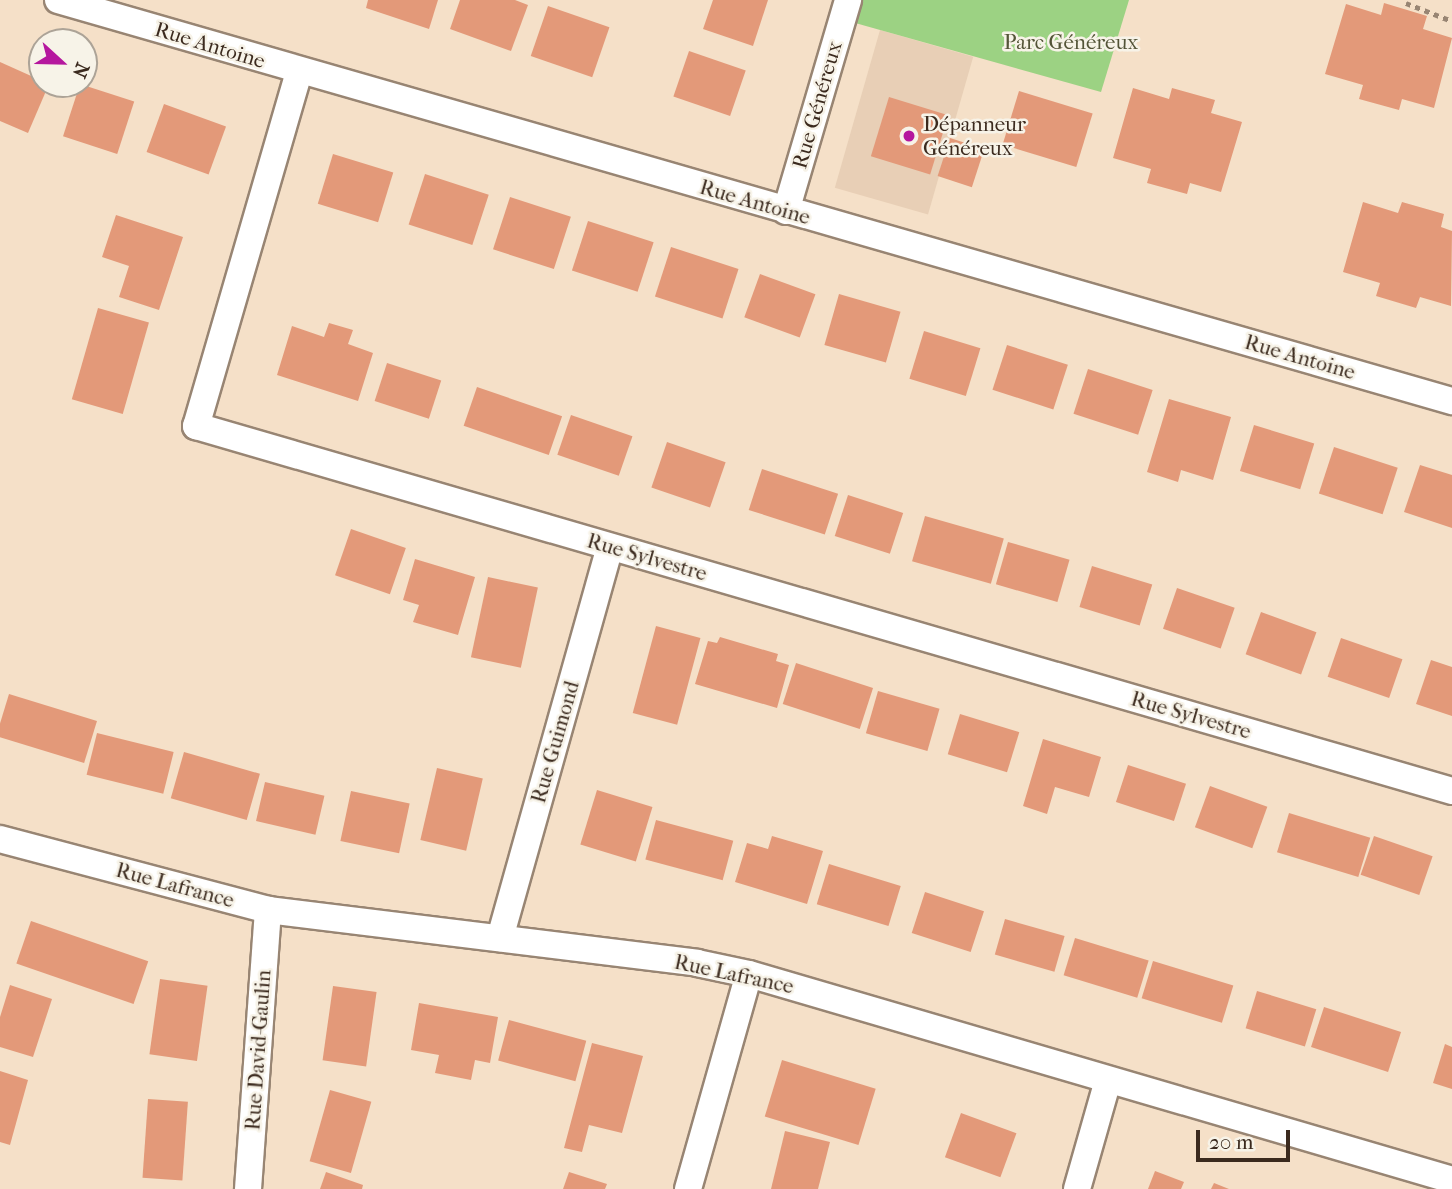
<!DOCTYPE html>
<meta charset="utf-8">
<style>
body{margin:0}
#map{position:relative;width:1452px;height:1189px;overflow:hidden;background:#f5e0c8;font-family:"IM FELL French Canon",serif}
div>[style]{position:absolute}
.built>*{inset:0;background:#e8cfb6;transform-origin:0 0}
.green>*{inset:0;background:#9cd283}
.building>*{inset:0;background:#e39979;transform-origin:0 0}
.path>*{height:4.5px;margin-top:-2.25px;transform-origin:0;background:repeating-linear-gradient(90deg,#988573 0 5px,transparent 0 10px)}
.roads{filter:drop-shadow(2px 0 #988573) drop-shadow(-2px 0 #988573) drop-shadow(0 2px #988573) drop-shadow(0 -2px #988573)}
.minor>*{height:26px;margin:-13px;padding:0 13px;transform-origin:13px;border-radius:13px;background:#fff}
.dots>*{width:19px;height:19px;translate:-50% -50%;box-sizing:border-box;border:4px solid #f7f3e8;border-radius:50%}
span{translate:-50% -50%;white-space:nowrap;text-align:center;line-height:1.15;-webkit-text-stroke:5px #f7f3e8;paint-order:stroke}
.park-label{font-size:21px;color:#535437}
.street-label{font-size:21px;color:#3b2a1e}
.poi-label{font-size:21px;color:#3b2a1e}
.left{translate:0 -50%;text-align:left}
.north{position:absolute;left:28px;top:28px;width:70px;height:70px;box-sizing:border-box;background:#f7f3e8;border:2px solid #aca397;border-radius:50%;rotate:112deg;font-size:19px;font-weight:700;line-height:28px;text-align:center;color:#3b2a1e}
.north::after{content:'';display:block;margin:auto;width:24px;height:32px;background:#b5179e;clip-path:polygon(50% 0,100% 100%,50% 72%,0 100%)}
.scale{position:absolute;left:1196px;top:1130px;width:94px;height:32px;box-sizing:border-box;border:4px solid #3b2a1e;border-top:0;padding-left:9px;font-size:21px;line-height:24px;white-space:nowrap;color:#3b2a1e;-webkit-text-stroke:5px #f7f3e8;paint-order:stroke}
</style>
<div id="map">
<div class="built">
<div style="left:880px;top:30px;width:97px;height:164px;rotate:16deg"></div>
</div>
<div class="green">
<div style="clip-path:polygon(848px 0,1129px 0,1101px 92px,841px 19px)"></div>
</div>
<div class="building">
<div style="clip-path:polygon(368px 0,438px 0,429px 29px,366px 8px)"></div>
<div style="clip-path:polygon(460px 0,515px 0,528px 5px,511px 51px,450px 29px)"></div>
<div style="clip-path:polygon(713px 0,768px 0,753px 46px,703px 29px)"></div>
<div style="clip-path:polygon(1384px 3px,1427px 16px,1423px 29px,1452px 38px,1434px 108px,1402px 99px,1399px 110px,1359px 99px,1363px 85px,1325px 74px,1346px 4px,1381px 15px)"></div>
<div style="left:548px;top:6px;width:65px;height:53px;rotate:19deg"></div>
<div style="left:689px;top:51px;width:60px;height:48px;rotate:19deg"></div>
<div style="clip-path:polygon(0 62px,49px 84px,28px 133px,0 121px)"></div>
<div style="left:80px;top:84px;width:57px;height:55px;rotate:18deg"></div>
<div style="clip-path:polygon(1133px 88px,1169px 99px,1172px 88px,1215px 100px,1211px 113px,1242px 122px,1221px 192px,1190px 183px,1187px 194px,1147px 183px,1151px 169px,1113px 158px)"></div>
<div style="left:1019px;top:91px;width:77px;height:56px;rotate:17deg"></div>
<div style="left:889px;top:97px;width:62px;height:62px;rotate:17deg"></div>
<div style="left:164px;top:104px;width:66px;height:51px;rotate:20deg"></div>
<div style="left:950px;top:138px;width:36px;height:40px;rotate:18deg"></div>
<div style="left:333px;top:154px;width:63px;height:52px;rotate:17deg"></div>
<div style="left:425px;top:174px;width:67px;height:53px;rotate:18deg"></div>
<div style="left:510px;top:197px;width:64px;height:55px;rotate:18deg"></div>
<div style="clip-path:polygon(1363px 202px,1398px 213px,1402px 202px,1444px 214px,1441px 227px,1452px 231px,1451px 306px,1420px 297px,1416px 308px,1376px 296px,1380px 283px,1343px 272px)"></div>
<div style="clip-path:polygon(116px 215px,183px 237px,159px 310px,119px 297px,129px 266px,102px 257px)"></div>
<div style="left:588px;top:221px;width:69px;height:52px;rotate:18deg"></div>
<div style="left:671px;top:247px;width:71px;height:52px;rotate:18deg"></div>
<div style="left:760px;top:274px;width:59px;height:46px;rotate:20deg"></div>
<div style="left:839px;top:294px;width:64px;height:53px;rotate:16deg"></div>
<div style="left:98px;top:308px;width:53px;height:95px;rotate:16deg"></div>
<div style="clip-path:polygon(329px 323px,353px 330px,348px 344px,373px 353px,358px 401px,277px 375px,292px 326px,324px 337px)"></div>
<div style="left:924px;top:331px;width:59px;height:50px;rotate:17deg"></div>
<div style="left:1007px;top:345px;width:64px;height:47px;rotate:18deg"></div>
<div style="left:387px;top:363px;width:57px;height:40px;rotate:18deg"></div>
<div style="left:1088px;top:369px;width:68px;height:47px;rotate:18deg"></div>
<div style="left:477px;top:387px;width:90px;height:41px;rotate:19deg"></div>
<div style="clip-path:polygon(1169px 399px,1231px 417px,1213px 480px,1181px 470px,1178px 482px,1147px 472px)"></div>
<div style="left:571px;top:415px;width:65px;height:42px;rotate:19deg"></div>
<div style="left:1254px;top:425px;width:63px;height:48px;rotate:17deg"></div>
<div style="left:667px;top:442px;width:62px;height:48px;rotate:19deg"></div>
<div style="left:1334px;top:447px;width:67px;height:49px;rotate:18deg"></div>
<div style="clip-path:polygon(1420px 465px,1452px 475px,1452px 528px,1404px 512px)"></div>
<div style="left:762px;top:469px;width:80px;height:43px;rotate:18deg"></div>
<div style="left:848px;top:495px;width:58px;height:43px;rotate:18deg"></div>
<div style="left:925px;top:516px;width:82px;height:47px;rotate:16deg"></div>
<div style="left:351px;top:529px;width:58px;height:49px;rotate:19deg"></div>
<div style="left:1008px;top:542px;width:64px;height:44px;rotate:16deg"></div>
<div style="clip-path:polygon(415px 559px,475px 577px,458px 635px,413px 622px,419px 605px,403px 600px)"></div>
<div style="left:1092px;top:566px;width:63px;height:43px;rotate:17deg"></div>
<div style="left:488px;top:577px;width:51px;height:82px;rotate:12deg"></div>
<div style="left:1177px;top:588px;width:61px;height:43px;rotate:19deg"></div>
<div style="left:1261px;top:612px;width:59px;height:45px;rotate:20deg"></div>
<div style="left:656px;top:626px;width:46px;height:90px;rotate:15deg"></div>
<div style="clip-path:polygon(720px 637px,778px 654px,776px 661px,789px 665px,777px 708px,695px 684px,708px 641px,717px 643px)"></div>
<div style="left:1341px;top:638px;width:65px;height:41px;rotate:19deg"></div>
<div style="clip-path:polygon(1431px 660px,1452px 667px,1452px 716px,1416px 704px)"></div>
<div style="left:796px;top:663px;width:81px;height:43px;rotate:18deg"></div>
<div style="left:878px;top:691px;width:64px;height:44px;rotate:16deg"></div>
<div style="left:9px;top:694px;width:92px;height:44px;rotate:17deg"></div>
<div style="left:960px;top:714px;width:62px;height:42px;rotate:17deg"></div>
<div style="left:97px;top:733px;width:79px;height:43px;rotate:14deg"></div>
<div style="clip-path:polygon(1043px 739px,1101px 757px,1089px 797px,1055px 787px,1047px 814px,1023px 806px)"></div>
<div style="left:184px;top:752px;width:79px;height:48px;rotate:16deg"></div>
<div style="left:1128px;top:765px;width:61px;height:39px;rotate:18deg"></div>
<div style="left:437px;top:768px;width:47px;height:74px;rotate:13deg"></div>
<div style="left:265px;top:782px;width:61px;height:40px;rotate:13deg"></div>
<div style="left:1210px;top:786px;width:61px;height:44px;rotate:20deg"></div>
<div style="left:597px;top:790px;width:58px;height:57px;rotate:17deg"></div>
<div style="left:351px;top:791px;width:60px;height:51px;rotate:12deg"></div>
<div style="left:1289px;top:813px;width:85px;height:41px;rotate:17deg"></div>
<div style="left:656px;top:820px;width:80px;height:41px;rotate:15deg"></div>
<div style="clip-path:polygon(772px 836px,823px 851px,807px 904px,735px 882px,747px 843px,768px 849px)"></div>
<div style="left:1374px;top:836px;width:62px;height:41px;rotate:19deg"></div>
<div style="left:829px;top:864px;width:75px;height:42px;rotate:17deg"></div>
<div style="left:925px;top:892px;width:62px;height:43px;rotate:18deg"></div>
<div style="left:1005px;top:919px;width:62px;height:37px;rotate:16deg"></div>
<div style="left:31px;top:921px;width:124px;height:45px;rotate:19deg"></div>
<div style="left:1075px;top:938px;width:77px;height:39px;rotate:17deg"></div>
<div style="left:1153px;top:961px;width:84px;height:39px;rotate:17deg"></div>
<div style="left:160px;top:979px;width:48px;height:76px;rotate:8deg"></div>
<div style="clip-path:polygon(10px 985px,52px 999px,33px 1057px,0 1047px,0 1017px)"></div>
<div style="left:333px;top:986px;width:44px;height:75px;rotate:8deg"></div>
<div style="left:1257px;top:991px;width:62px;height:39px;rotate:17deg"></div>
<div style="clip-path:polygon(419px 1003px,498px 1017px,490px 1063px,475px 1060px,471px 1080px,435px 1073px,439px 1055px,411px 1050px)"></div>
<div style="left:1324px;top:1007px;width:81px;height:42px;rotate:18deg"></div>
<div style="left:509px;top:1020px;width:80px;height:42px;rotate:15deg"></div>
<div style="clip-path:polygon(592px 1043px,643px 1056px,622px 1133px,589px 1125px,582px 1152px,564px 1148px)"></div>
<div style="clip-path:polygon(1445px 1044px,1452px 1047px,1452px 1089px,1433px 1083px)"></div>
<div style="left:782px;top:1060px;width:98px;height:59px;rotate:17deg"></div>
<div style="clip-path:polygon(0 1071px,28px 1080px,10px 1145px,0 1142px)"></div>
<div style="left:330px;top:1090px;width:43px;height:74px;rotate:16deg"></div>
<div style="left:148px;top:1099px;width:40px;height:79px;rotate:4deg"></div>
<div style="left:961px;top:1113px;width:59px;height:47px;rotate:20deg"></div>
<div style="clip-path:polygon(785px 1131px,830px 1142px,818px 1189px,771px 1189px)"></div>
<div style="clip-path:polygon(1155px 1171px,1184px 1182px,1181px 1189px,1148px 1189px)"></div>
<div style="clip-path:polygon(326px 1172px,363px 1185px,362px 1189px,320px 1189px)"></div>
<div style="clip-path:polygon(569px 1172px,607px 1184px,605px 1189px,563px 1189px)"></div>
<div style="clip-path:polygon(1214px 1183px,1229px 1189px,1211px 1189px)"></div>
</div>
<div class="path">
<div style="left:1406px;top:3px;width:49px;rotate:21.4deg"></div>
</div>
<div class="roads">
<div class="minor">
<div style="left:58px;top:0;width:1451px;rotate:16.05deg"></div>
<div style="left:299px;top:72px;width:369px;rotate:106.2deg"></div>
<div style="left:196px;top:426px;width:1308px;rotate:16.2deg"></div>
<div style="left:786px;top:211px;width:220px;rotate:-73.6deg"></div>
<div style="left:0;top:839px;width:277px;rotate:14.8deg"></div>
<div style="left:268px;top:910px;width:432px;rotate:7deg"></div>
<div style="left:697px;top:963px;width:53px;rotate:11.9deg"></div>
<div style="left:749px;top:974px;width:733px;rotate:16.33deg"></div>
<div style="left:500px;top:938px;width:406px;rotate:-74.3deg"></div>
<div style="left:248px;top:1189px;width:280px;rotate:-85.9deg"></div>
<div style="left:688px;top:1189px;width:223px;rotate:-74.2deg"></div>
<div style="left:1077px;top:1189px;width:113px;rotate:-74.1deg"></div>
</div>
</div>
<div class="dots">
<div style="left:909px;top:136px;background:#b5179e"></div>
</div>
<div class="park-label">
<span style="left:1071px;top:42px">Parc Généreux</span>
</div>
<div class="street-label">
<span style="left:210px;top:45px;rotate:17deg">Rue Antoine</span>
<span style="left:817px;top:105px;rotate:-74deg">Rue Généreux</span>
<span style="left:755px;top:202px;rotate:16deg">Rue Antoine</span>
<span style="left:1300px;top:357px;rotate:16deg">Rue Antoine</span>
<span style="left:647px;top:557px;rotate:16deg">Rue Sylvestre</span>
<span style="left:1191px;top:715px;rotate:16deg">Rue Sylvestre</span>
<span style="left:555px;top:742px;rotate:-74deg">Rue Guimond</span>
<span style="left:175px;top:885px;rotate:15deg">Rue Lafrance</span>
<span style="left:734px;top:974px;rotate:12deg">Rue Lafrance</span>
<span style="left:258px;top:1050px;rotate:-86deg">Rue David-Gaulin</span>
</div>
<div class="poi-label">
<span class="left" style="left:923px;top:136px">Dépanneur<br>Généreux</span>
</div>
<div class="north">N</div>
<div class="scale">20 m</div>
</div>
